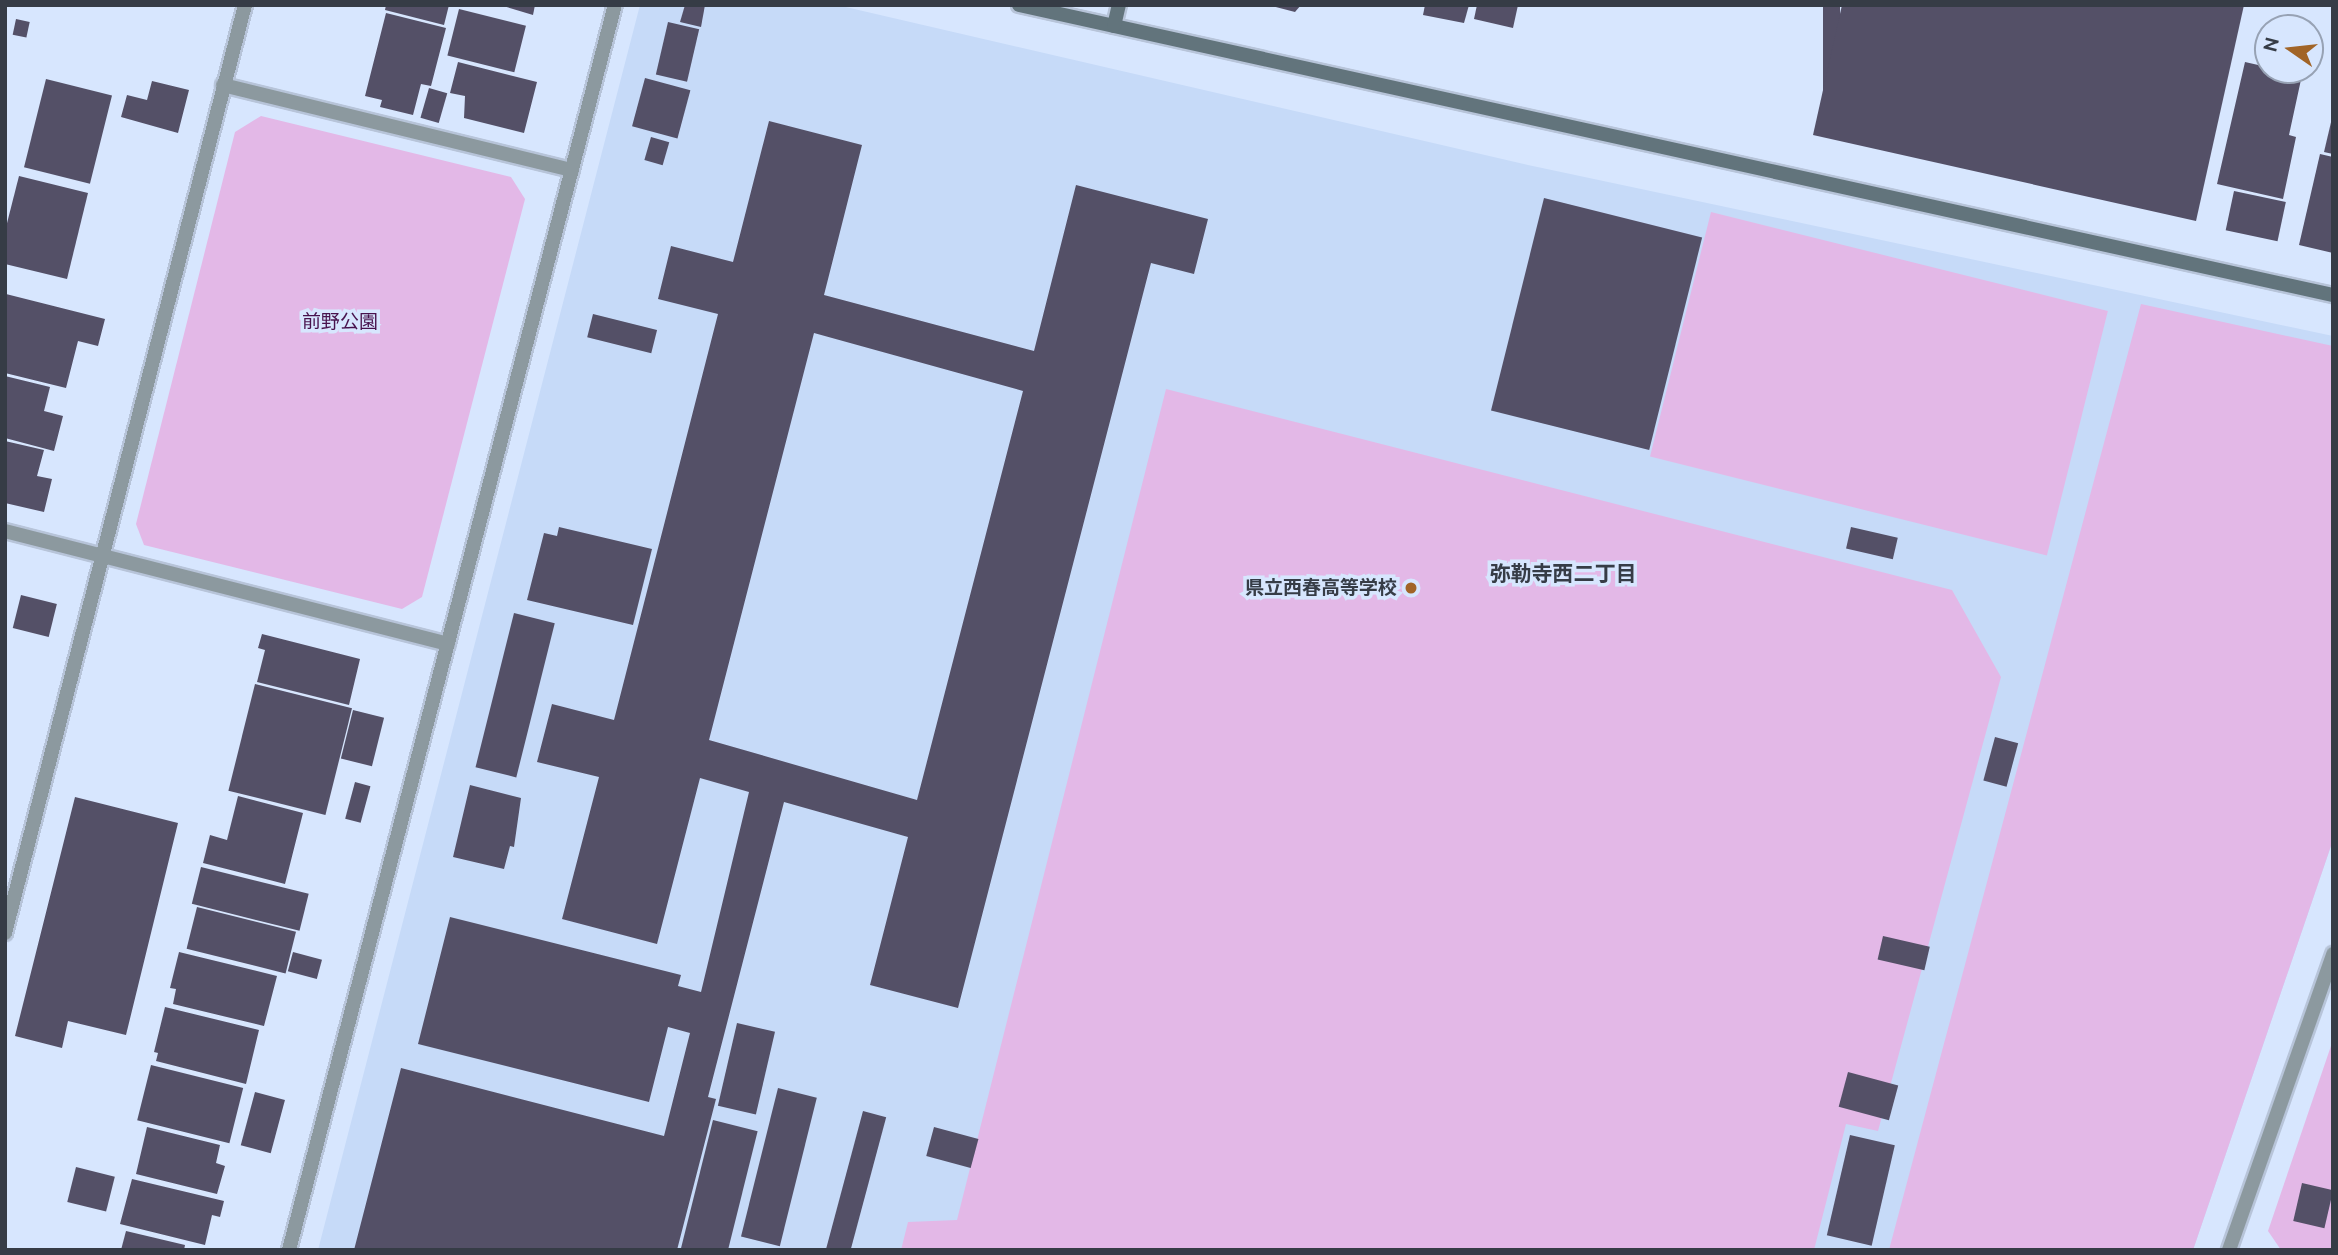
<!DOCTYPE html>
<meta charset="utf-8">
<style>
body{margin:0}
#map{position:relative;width:2338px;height:1255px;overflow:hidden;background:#d7e6fe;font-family:Ubuntu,"Noto Sans JP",sans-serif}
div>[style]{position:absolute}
.built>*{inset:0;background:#c6daf8}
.green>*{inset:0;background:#e3b8e7;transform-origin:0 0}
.building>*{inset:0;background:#545067;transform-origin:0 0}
.roads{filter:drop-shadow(2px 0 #b7c4d9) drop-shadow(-2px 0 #b7c4d9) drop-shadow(0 2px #b7c4d9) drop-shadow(0 -2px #b7c4d9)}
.street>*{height:14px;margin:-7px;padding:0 7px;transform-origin:7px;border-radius:7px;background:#8c999f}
.secondary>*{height:14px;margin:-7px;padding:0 7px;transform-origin:7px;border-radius:7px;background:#62747c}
.dots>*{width:19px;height:19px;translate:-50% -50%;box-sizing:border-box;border:4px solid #d7e6fe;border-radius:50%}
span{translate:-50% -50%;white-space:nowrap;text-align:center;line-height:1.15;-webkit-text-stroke:7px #d7e6fe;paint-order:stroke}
.park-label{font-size:19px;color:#48124d}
.poi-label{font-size:19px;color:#363c46;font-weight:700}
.right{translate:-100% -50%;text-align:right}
.neighbourhood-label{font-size:21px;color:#363c46;font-weight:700}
.frame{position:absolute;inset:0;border:7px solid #363c46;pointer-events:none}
.north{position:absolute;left:2254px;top:14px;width:70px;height:70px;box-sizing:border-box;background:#d7e6fe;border:2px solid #97a2b4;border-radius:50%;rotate:284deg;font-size:19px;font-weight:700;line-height:28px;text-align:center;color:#363c46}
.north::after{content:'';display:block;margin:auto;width:24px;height:32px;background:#a16427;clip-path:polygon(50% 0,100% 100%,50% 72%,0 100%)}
</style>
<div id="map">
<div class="built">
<div style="clip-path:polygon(640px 5px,837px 5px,1528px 165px,2333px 336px,2333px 840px,2193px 1250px,318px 1250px)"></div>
</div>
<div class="green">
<div style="clip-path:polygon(261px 116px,511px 177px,525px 199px,422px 597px,402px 609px,144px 545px,136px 524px,235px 132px)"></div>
<div style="left:1711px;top:212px;width:409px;height:252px;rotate:14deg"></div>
<div style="clip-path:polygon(2141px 304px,2333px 346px,2333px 840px,2193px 1250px,1889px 1250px)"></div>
<div style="clip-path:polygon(1166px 389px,1952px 590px,2001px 677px,1878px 1131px,1846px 1124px,1814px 1250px,901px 1250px,908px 1222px,957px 1220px)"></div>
<div style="clip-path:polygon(2333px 1040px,2333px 1250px,2281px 1250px,2268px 1231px)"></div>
</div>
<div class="building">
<div style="clip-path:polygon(386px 5px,449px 5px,444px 25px,385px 10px)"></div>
<div style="clip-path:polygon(500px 5px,535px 5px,533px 15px)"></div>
<div style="clip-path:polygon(685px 5px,705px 5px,701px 27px,680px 22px)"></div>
<div style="clip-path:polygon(1268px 5px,1301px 5px,1295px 12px)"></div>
<div style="clip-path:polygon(1425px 5px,1469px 5px,1464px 23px,1423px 15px)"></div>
<div style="clip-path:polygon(1477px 5px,1518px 5px,1513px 28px,1474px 19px)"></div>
<div style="left:1823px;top:5px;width:17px;height:87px"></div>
<div style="clip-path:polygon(1842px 5px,2244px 5px,2196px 221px,1813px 135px)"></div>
<div style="left:459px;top:9px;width:69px;height:48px;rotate:14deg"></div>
<div style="clip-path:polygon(386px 13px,446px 28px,431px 86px,421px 84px,413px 115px,380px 107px,382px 100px,365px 96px)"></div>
<div style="left:16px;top:19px;width:14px;height:16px;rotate:12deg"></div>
<div style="left:668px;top:22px;width:32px;height:54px;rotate:13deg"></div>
<div style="clip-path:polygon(458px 62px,537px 82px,524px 133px,464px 118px,465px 96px,450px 93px)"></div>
<div style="clip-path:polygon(2245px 62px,2302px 75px,2289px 135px,2296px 137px,2283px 199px,2217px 184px)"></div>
<div style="left:645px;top:78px;width:47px;height:50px;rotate:15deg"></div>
<div style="left:46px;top:79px;width:68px;height:91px;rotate:14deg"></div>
<div style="clip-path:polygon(152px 81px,189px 90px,178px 133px,121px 117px,127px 95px,147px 100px)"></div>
<div style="left:429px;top:88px;width:19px;height:31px;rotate:16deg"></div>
<div style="clip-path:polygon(2332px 118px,2333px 118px,2333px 154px,2324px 152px)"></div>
<div style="clip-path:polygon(evenodd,769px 121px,862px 145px,824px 295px,1034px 351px,1076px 185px,1208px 219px,1194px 274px,1151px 263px,958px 1008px,870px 985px,908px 837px,784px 802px,708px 1097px,716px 1099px,677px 1250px,354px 1250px,401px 1068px,664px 1136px,690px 1033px,668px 1027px,649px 1102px,418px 1044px,450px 917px,681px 975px,678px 986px,701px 992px,749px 792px,700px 778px,657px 944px,562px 919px,599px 777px,537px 762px,552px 704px,614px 720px,718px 314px,658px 299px,671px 246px,733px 262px,769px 121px,814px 333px,1023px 391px,917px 800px,709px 740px,814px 333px)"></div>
<div style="left:651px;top:137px;width:19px;height:24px;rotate:16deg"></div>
<div style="clip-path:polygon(2320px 154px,2333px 157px,2333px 253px,2299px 245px)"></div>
<div style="clip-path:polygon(19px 176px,88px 193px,67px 279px,5px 264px,5px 231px)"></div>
<div style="left:2234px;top:191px;width:53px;height:40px;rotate:12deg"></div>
<div style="left:1544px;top:198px;width:163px;height:219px;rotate:14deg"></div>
<div style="clip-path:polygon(6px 294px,105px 319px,98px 346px,78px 341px,66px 388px,5px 373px)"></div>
<div style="left:593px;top:314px;width:66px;height:24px;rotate:14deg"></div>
<div style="clip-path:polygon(5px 376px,50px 387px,44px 411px,63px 416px,54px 451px,5px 438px)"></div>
<div style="clip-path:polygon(5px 441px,44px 450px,37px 476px,52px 479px,44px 512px,5px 503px)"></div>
<div style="clip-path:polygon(559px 527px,652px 549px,633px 625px,527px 600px,544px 533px,557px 536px)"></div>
<div style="left:1851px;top:527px;width:48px;height:22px;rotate:13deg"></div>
<div style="left:21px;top:595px;width:37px;height:34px;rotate:14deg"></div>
<div style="left:514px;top:613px;width:42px;height:159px;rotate:14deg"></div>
<div style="clip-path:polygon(262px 634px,360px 659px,349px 705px,257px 682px,265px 650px,258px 648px)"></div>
<div style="left:255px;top:684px;width:100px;height:110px;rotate:14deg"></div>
<div style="left:353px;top:710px;width:32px;height:50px;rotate:14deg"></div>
<div style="left:1995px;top:737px;width:24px;height:45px;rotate:15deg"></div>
<div style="left:355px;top:782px;width:16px;height:38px;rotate:15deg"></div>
<div style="clip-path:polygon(470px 785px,521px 798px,514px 847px,510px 846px,504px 869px,453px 857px)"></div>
<div style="clip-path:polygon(238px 796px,303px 813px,285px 884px,203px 863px,210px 835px,227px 840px)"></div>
<div style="clip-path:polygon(75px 797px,178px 823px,126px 1035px,68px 1021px,62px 1048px,15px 1036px)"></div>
<div style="left:201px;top:867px;width:111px;height:38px;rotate:14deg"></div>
<div style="left:197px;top:907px;width:102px;height:43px;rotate:14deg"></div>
<div style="left:1883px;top:936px;width:48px;height:24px;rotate:13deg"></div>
<div style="clip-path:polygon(179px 952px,277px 976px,264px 1026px,173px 1004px,176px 989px,170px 988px)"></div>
<div style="left:293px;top:952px;width:30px;height:20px;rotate:15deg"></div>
<div style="clip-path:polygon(165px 1007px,259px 1030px,246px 1084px,156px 1061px,158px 1053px,154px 1052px)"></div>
<div style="left:737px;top:1023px;width:39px;height:85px;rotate:13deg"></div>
<div style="left:151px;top:1065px;width:95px;height:57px;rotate:14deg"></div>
<div style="left:1848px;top:1072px;width:52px;height:36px;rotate:15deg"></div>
<div style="left:778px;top:1088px;width:40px;height:153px;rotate:14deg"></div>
<div style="left:255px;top:1092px;width:31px;height:55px;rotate:15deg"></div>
<div style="left:863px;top:1111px;width:24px;height:143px;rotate:15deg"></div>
<div style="left:713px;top:1120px;width:46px;height:134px;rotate:14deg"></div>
<div style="clip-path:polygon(147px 1127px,220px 1145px,216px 1163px,225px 1166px,217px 1194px,136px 1174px)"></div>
<div style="left:934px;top:1127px;width:46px;height:30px;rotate:15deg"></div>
<div style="left:1850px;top:1135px;width:46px;height:103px;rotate:13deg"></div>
<div style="left:76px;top:1167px;width:40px;height:36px;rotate:14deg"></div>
<div style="clip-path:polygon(132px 1179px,224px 1201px,220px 1217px,212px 1215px,205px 1245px,120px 1224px)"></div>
<div style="left:2302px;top:1183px;width:32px;height:39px;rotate:13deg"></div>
<div style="clip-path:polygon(126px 1231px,185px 1245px,184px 1250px,121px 1250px)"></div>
</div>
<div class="roads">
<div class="street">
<div style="left:223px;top:85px;width:359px;rotate:13.7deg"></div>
<div style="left:5px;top:531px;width:457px;rotate:14.3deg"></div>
<div style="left:5px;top:933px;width:959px;rotate:-75.5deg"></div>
<div style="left:289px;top:1250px;width:1287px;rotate:-75.33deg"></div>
<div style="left:2229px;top:1250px;width:314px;rotate:-70.6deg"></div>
</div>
<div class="secondary">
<div style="left:1019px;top:5px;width:1346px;rotate:12.45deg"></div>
<div style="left:1114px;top:26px;width:22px;rotate:-77deg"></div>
</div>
</div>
<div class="dots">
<div style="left:1411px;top:588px;background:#a16427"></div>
</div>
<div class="park-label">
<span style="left:340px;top:322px">前野公園</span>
</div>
<div class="poi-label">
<span class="right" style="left:1397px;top:588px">県立西春高等学校</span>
</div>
<div class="neighbourhood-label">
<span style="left:1563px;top:573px">弥勒寺西二丁目</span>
</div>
<div class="frame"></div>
<div class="north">N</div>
</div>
